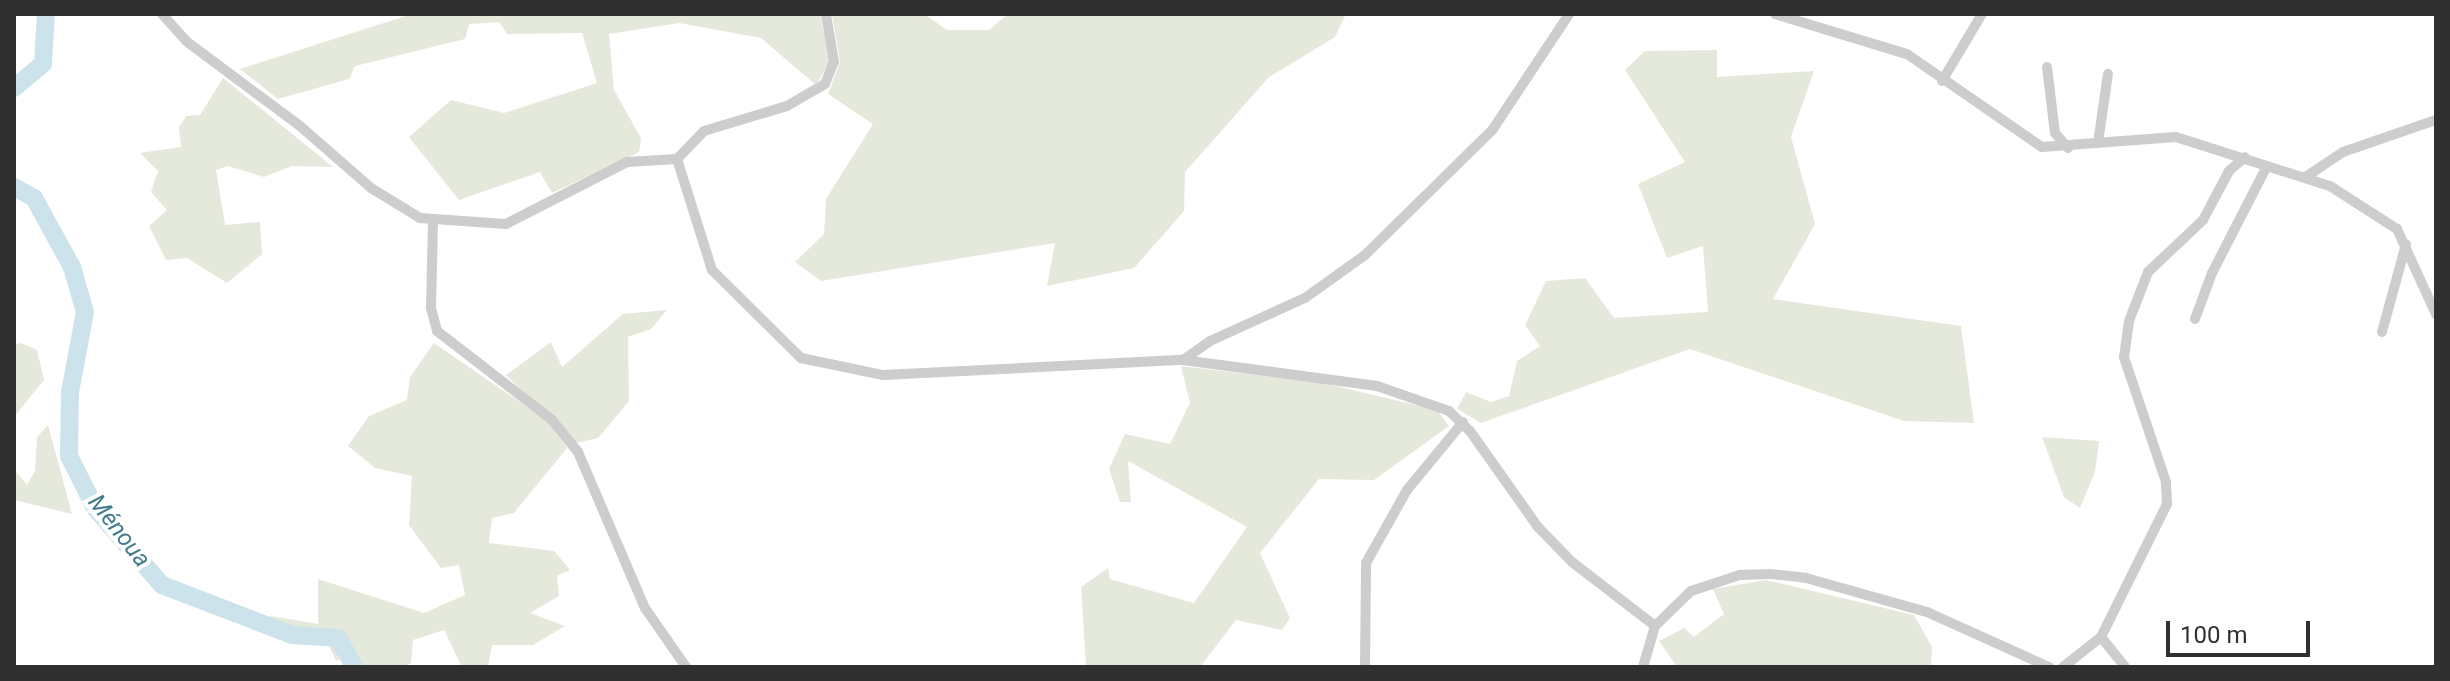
<!DOCTYPE html>
<meta charset="utf-8">
<style>
body{margin:0}
#map{position:relative;width:2450px;height:681px;overflow:hidden;background:#fff;font-family:Roboto,sans-serif}
div>[style]{position:absolute}
.green>*{inset:0;background:#e5e9dc}
.river>*{height:18px;margin:-9px;padding:0 9px;transform-origin:9px;border-radius:9px;background:#cde3eb}
.minor>*{height:10px;margin:-5px;padding:0 5px;transform-origin:5px;border-radius:5px;background:#cdcdcd}
span{translate:-50% -50%;white-space:nowrap;text-align:center;line-height:1.15;-webkit-text-stroke:8px #fff;paint-order:stroke}
.water-label{font-size:24px;color:#427b8e;font-style:italic}
.frame{position:absolute;inset:0;border:16px solid #303030;pointer-events:none}
.scale{position:absolute;left:2166px;top:621px;width:144px;height:36px;box-sizing:border-box;border:4px solid #303030;border-top:0;padding-left:10px;font-size:24px;line-height:28px;white-space:nowrap;color:#303030;-webkit-text-stroke:6px #fff;paint-order:stroke}
</style>
<div id="map">
<div class="green">
<div style="clip-path:polygon(412px 14px,820px 14px,830px 62px,816px 85px,761px 38px,679px 23px,609px 34px,614px 90px,641px 138px,639px 152px,552px 193px,540px 172px,459px 200px,409px 137px,451px 100px,504px 113px,597px 83px,582px 33px,507px 34px,499px 22px,469px 24px,465px 39px,355px 66px,349px 79px,278px 99px,240px 69px)"></div>
<div style="clip-path:polygon(832px 14px,924px 14px,947px 30px,989px 30px,1008px 14px,1346px 14px,1335px 37px,1269px 77px,1185px 172px,1184px 211px,1134px 268px,1047px 286px,1055px 243px,821px 281px,795px 262px,824px 234px,826px 199px,873px 124px,828px 94px,840px 62px)"></div>
<div style="clip-path:polygon(1717px 50px,1717px 77px,1814px 71px,1791px 137px,1815px 224px,1773px 299px,1961px 326px,1974px 423px,1904px 421px,1690px 349px,1481px 423px,1457px 409px,1466px 392px,1491px 402px,1509px 396px,1517px 361px,1540px 346px,1525px 325px,1546px 281px,1585px 278px,1614px 318px,1708px 312px,1703px 246px,1667px 258px,1638px 184px,1685px 162px,1625px 70px,1645px 51px)"></div>
<div style="clip-path:polygon(223px 78px,333px 167px,292px 166px,264px 177px,228px 166px,216px 170px,225px 225px,260px 222px,262px 254px,227px 283px,187px 258px,166px 260px,149px 226px,167px 210px,151px 192px,158px 171px,140px 153px,181px 147px,179px 127px,186px 116px,200px 115px)"></div>
<div style="clip-path:polygon(667px 310px,651px 329px,628px 337px,629px 401px,598px 438px,576px 443px,506px 375px,551px 342px,562px 367px,623px 314px)"></div>
<div style="clip-path:polygon(21px 343px,37px 350px,44px 380px,14px 417px,14px 345px)"></div>
<div style="clip-path:polygon(434px 343px,546px 420px,567px 448px,514px 513px,492px 518px,489px 543px,554px 551px,570px 570px,557px 576px,559px 596px,530px 613px,565px 626px,533px 645px,492px 645px,488px 667px,462px 667px,444px 630px,413px 640px,411px 663px,405px 667px,357px 667px,357px 651px,336px 661px,322px 631px,272px 622px,271px 616px,318px 624px,318px 579px,424px 613px,465px 595px,459px 565px,441px 568px,409px 525px,412px 476px,375px 468px,348px 446px,369px 416px,407px 400px,410px 377px)"></div>
<div style="clip-path:polygon(1181px 366px,1323px 383px,1437px 410px,1449px 426px,1374px 480px,1319px 479px,1260px 553px,1290px 618px,1282px 630px,1236px 620px,1200px 667px,1086px 667px,1081px 587px,1108px 568px,1110px 579px,1194px 603px,1247px 527px,1128px 461px,1131px 502px,1120px 502px,1109px 469px,1125px 434px,1170px 444px,1190px 403px)"></div>
<div style="clip-path:polygon(48px 425px,72px 514px,14px 500px,14px 469px,27px 485px,35px 471px,37px 437px)"></div>
<div style="clip-path:polygon(2042px 437px,2099px 441px,2095px 472px,2080px 508px,2064px 497px)"></div>
<div style="clip-path:polygon(1766px 580px,1914px 615px,1932px 647px,1931px 667px,1677px 667px,1659px 641px,1684px 628px,1694px 637px,1724px 614px,1713px 589px)"></div>
</div>
<div class="river">
<div style="left:14px;top:88px;width:38px;rotate:-40deg"></div>
<div style="left:43px;top:64px;width:50px;rotate:-86.6deg"></div>
<div style="left:14px;top:187px;width:23px;rotate:29deg"></div>
<div style="left:34px;top:198px;width:79px;rotate:61.2deg"></div>
<div style="left:72px;top:267px;width:47px;rotate:73.9deg"></div>
<div style="left:85px;top:312px;width:81px;rotate:100.6deg"></div>
<div style="left:70px;top:392px;width:64px;rotate:90.9deg"></div>
<div style="left:69px;top:456px;width:58px;rotate:63.4deg"></div>
<div style="left:95px;top:508px;width:102px;rotate:49deg"></div>
<div style="left:162px;top:585px;width:139px;rotate:21deg"></div>
<div style="left:292px;top:635px;width:46px;rotate:3.7deg"></div>
<div style="left:338px;top:638px;width:34px;rotate:60deg"></div>
</div>
<div class="minor">
<div style="left:162px;top:14px;width:36px;rotate:48deg"></div>
<div style="left:186px;top:41px;width:142px;rotate:36.7deg"></div>
<div style="left:300px;top:126px;width:94px;rotate:41.1deg"></div>
<div style="left:371px;top:188px;width:57px;rotate:31.5deg"></div>
<div style="left:420px;top:218px;width:86px;rotate:4deg"></div>
<div style="left:506px;top:224px;width:136px;rotate:-27.1deg"></div>
<div style="left:627px;top:162px;width:50px;rotate:-3.4deg"></div>
<div style="left:677px;top:159px;width:116px;rotate:72.5deg"></div>
<div style="left:712px;top:270px;width:125px;rotate:44.7deg"></div>
<div style="left:801px;top:358px;width:84px;rotate:11.7deg"></div>
<div style="left:883px;top:375px;width:300px;rotate:-2.9deg"></div>
<div style="left:1183px;top:360px;width:33px;rotate:-35deg"></div>
<div style="left:1210px;top:341px;width:104px;rotate:-24.4deg"></div>
<div style="left:1305px;top:298px;width:74px;rotate:-35.6deg"></div>
<div style="left:1365px;top:255px;width:180px;rotate:-44.5deg"></div>
<div style="left:1493px;top:129px;width:138px;rotate:-56.5deg"></div>
<div style="left:1775px;top:14px;width:138px;rotate:16.9deg"></div>
<div style="left:1907px;top:54px;width:164px;rotate:34.6deg"></div>
<div style="left:2042px;top:147px;width:134px;rotate:-4.3deg"></div>
<div style="left:2176px;top:137px;width:162px;rotate:17.7deg"></div>
<div style="left:2330px;top:186px;width:80px;rotate:32.7deg"></div>
<div style="left:2397px;top:229px;width:94px;rotate:65.4deg"></div>
<div style="left:2047px;top:67px;width:66px;rotate:83.1deg"></div>
<div style="left:2055px;top:133px;width:20px;rotate:49deg"></div>
<div style="left:1942px;top:81px;width:78px;rotate:-59.2deg"></div>
<div style="left:2098px;top:143px;width:70px;rotate:-81.8deg"></div>
<div style="left:677px;top:159px;width:39px;rotate:-46deg"></div>
<div style="left:704px;top:131px;width:87px;rotate:-16.8deg"></div>
<div style="left:787px;top:106px;width:44px;rotate:-30.1deg"></div>
<div style="left:825px;top:84px;width:24px;rotate:-68deg"></div>
<div style="left:834px;top:62px;width:49px;rotate:-99.5deg"></div>
<div style="left:2307px;top:176px;width:43px;rotate:-33.7deg"></div>
<div style="left:2343px;top:152px;width:98px;rotate:-19deg"></div>
<div style="left:433px;top:221px;width:87px;rotate:91.3deg"></div>
<div style="left:431px;top:308px;width:24px;rotate:75deg"></div>
<div style="left:437px;top:331px;width:144px;rotate:37.7deg"></div>
<div style="left:551px;top:419px;width:43px;rotate:50.7deg"></div>
<div style="left:578px;top:452px;width:170px;rotate:66.8deg"></div>
<div style="left:645px;top:608px;width:72px;rotate:55.2deg"></div>
<div style="left:2195px;top:319px;width:49px;rotate:-69.7deg"></div>
<div style="left:2212px;top:273px;width:120px;rotate:-62.8deg"></div>
<div style="left:2382px;top:332px;width:91px;rotate:-74.7deg"></div>
<div style="left:1183px;top:360px;width:196px;rotate:7.6deg"></div>
<div style="left:1377px;top:386px;width:76px;rotate:19.1deg"></div>
<div style="left:1449px;top:411px;width:29px;rotate:44deg"></div>
<div style="left:1470px;top:431px;width:118px;rotate:54.7deg"></div>
<div style="left:1538px;top:527px;width:49px;rotate:45.8deg"></div>
<div style="left:1572px;top:562px;width:105px;rotate:37.6deg"></div>
<div style="left:2101px;top:637px;width:38px;rotate:51deg"></div>
<div style="left:1365px;top:667px;width:104px;rotate:-89.4deg"></div>
<div style="left:1366px;top:563px;width:84px;rotate:-60.7deg"></div>
<div style="left:1407px;top:490px;width:88px;rotate:-50.5deg"></div>
<div style="left:1643px;top:667px;width:43px;rotate:-73.7deg"></div>
<div style="left:1655px;top:626px;width:50px;rotate:-44.2deg"></div>
<div style="left:1691px;top:591px;width:52px;rotate:-18.1deg"></div>
<div style="left:1740px;top:575px;width:30px;rotate:-2deg"></div>
<div style="left:1770px;top:574px;width:36px;rotate:6deg"></div>
<div style="left:1806px;top:578px;width:126px;rotate:15.7deg"></div>
<div style="left:1927px;top:612px;width:134px;rotate:24.3deg"></div>
<div style="left:2063px;top:667px;width:48px;rotate:-38.3deg"></div>
<div style="left:2101px;top:637px;width:148px;rotate:-63.6deg"></div>
<div style="left:2167px;top:504px;width:22px;rotate:-93deg"></div>
<div style="left:2166px;top:482px;width:132px;rotate:-108.6deg"></div>
<div style="left:2124px;top:357px;width:36px;rotate:-82deg"></div>
<div style="left:2129px;top:321px;width:53px;rotate:-68.8deg"></div>
<div style="left:2148px;top:272px;width:76px;rotate:-43.4deg"></div>
<div style="left:2203px;top:220px;width:55px;rotate:-62deg"></div>
<div style="left:2229px;top:171px;width:21px;rotate:-41deg"></div>
</div>
<div class="water-label">
<span style="left:119px;top:531px;rotate:52deg">Ménoua</span>
</div>
<div class="frame"></div>
<div class="scale">100 m</div>
</div>
